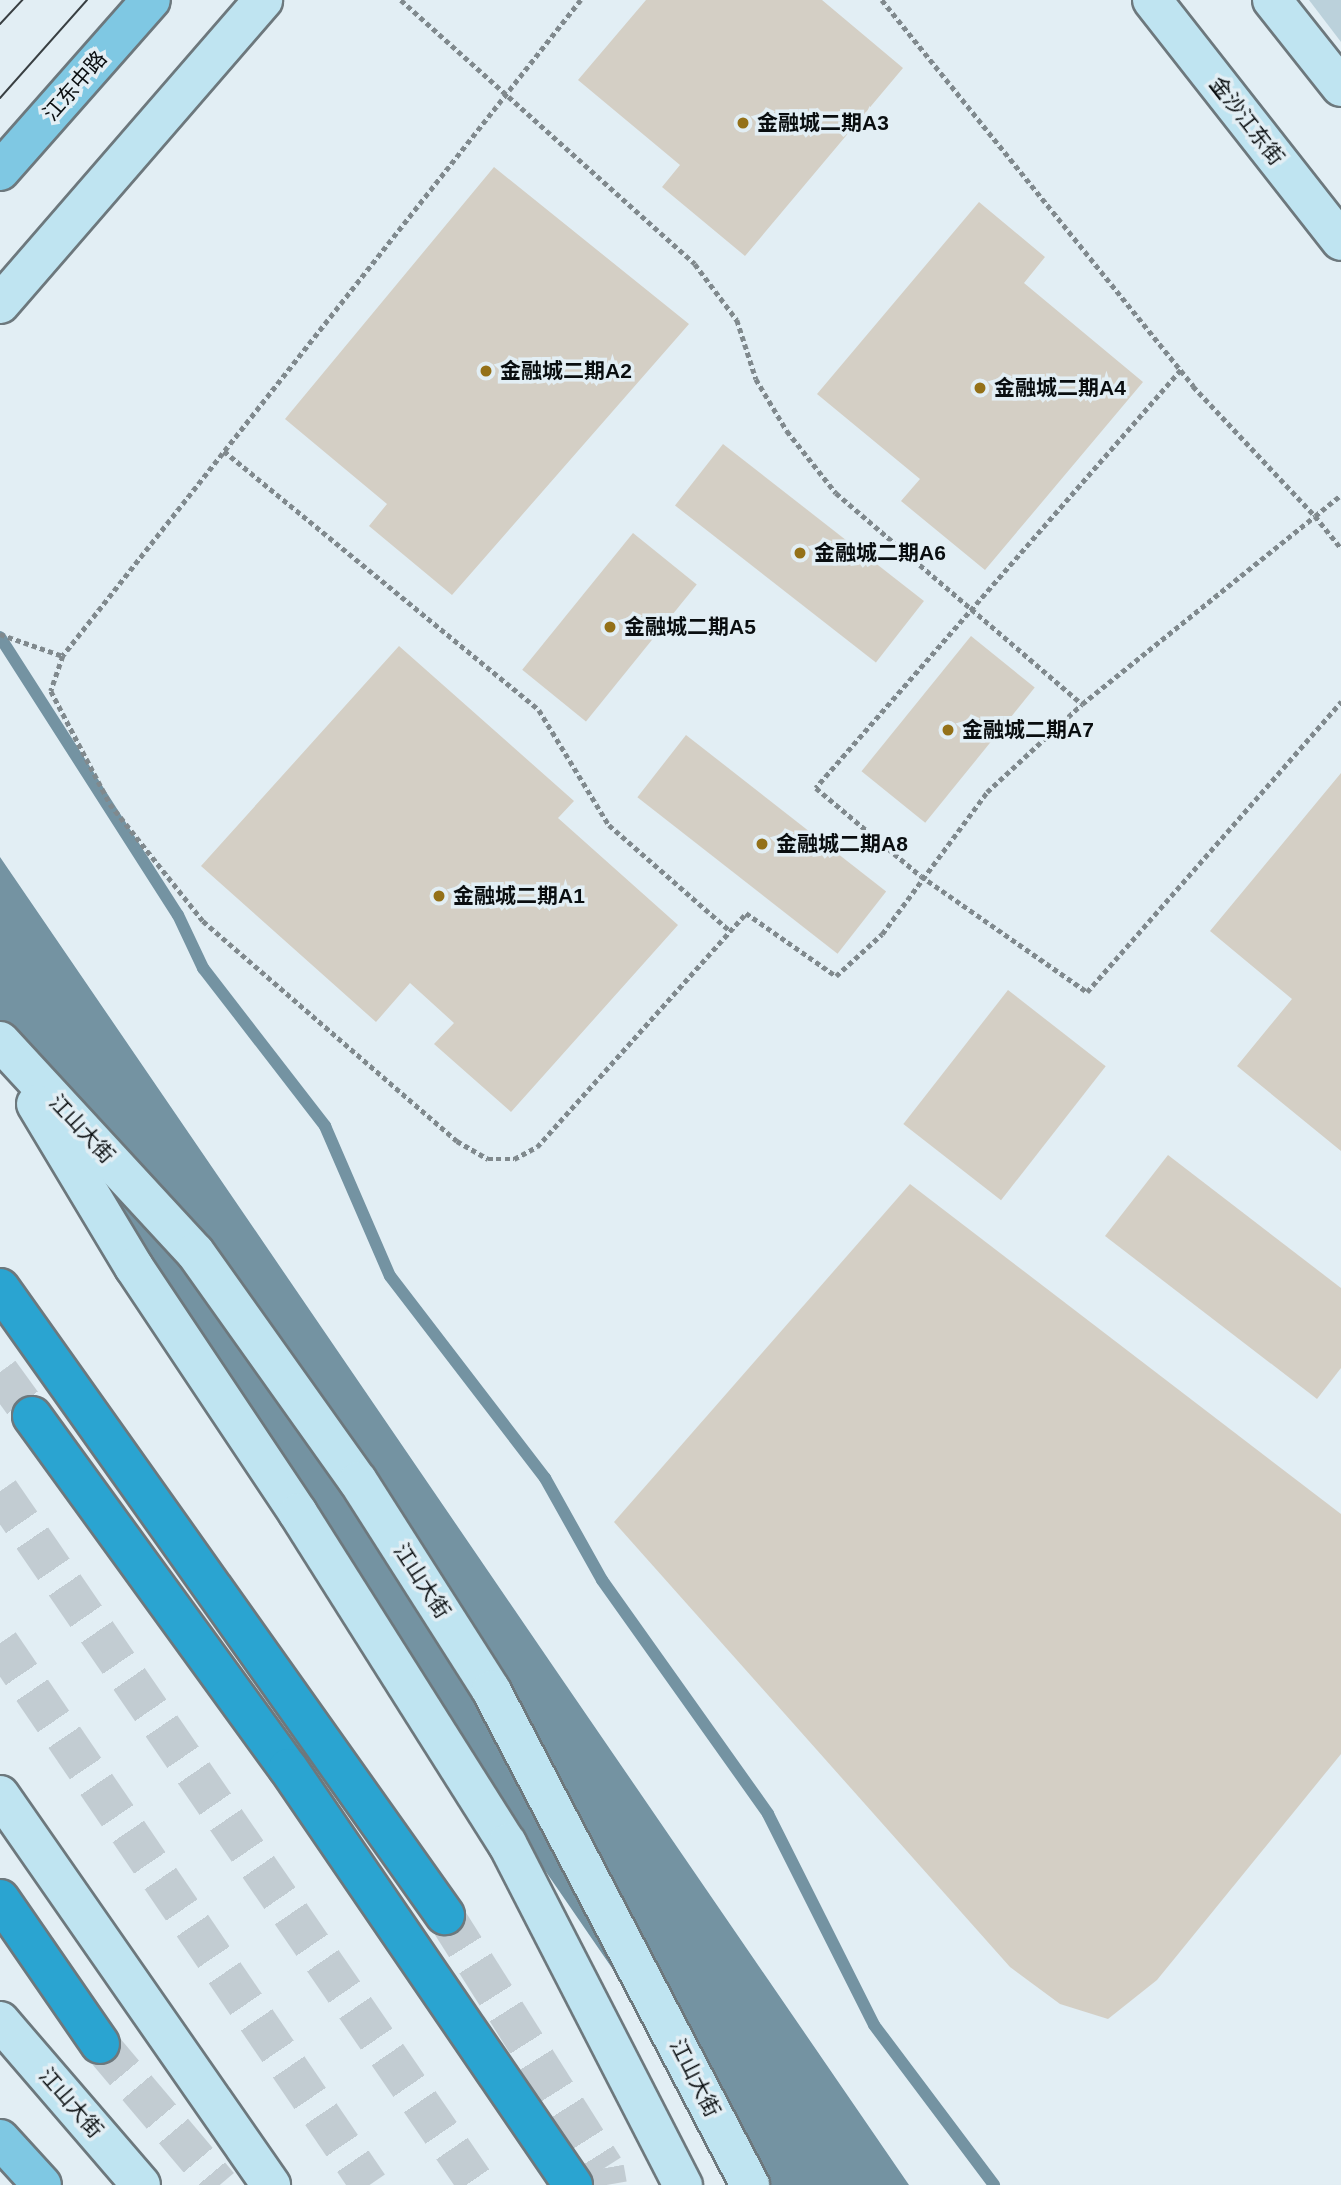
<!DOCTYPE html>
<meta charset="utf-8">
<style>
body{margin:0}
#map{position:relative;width:1341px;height:2185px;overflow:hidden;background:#e2eef4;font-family:Arial,"Noto Sans SC",sans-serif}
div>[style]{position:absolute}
.green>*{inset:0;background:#bbd1db}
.water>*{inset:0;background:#7493a2}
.stream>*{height:12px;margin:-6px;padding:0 6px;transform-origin:6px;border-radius:6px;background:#7493a2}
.building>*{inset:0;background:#d4cfc5;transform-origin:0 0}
.highway-tunnel>*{height:38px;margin-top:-19px;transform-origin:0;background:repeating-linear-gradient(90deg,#c2ccd2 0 38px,transparent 0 57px)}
.path>*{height:4.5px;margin-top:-2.25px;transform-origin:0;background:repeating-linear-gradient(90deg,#80898d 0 5px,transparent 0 8.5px)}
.roads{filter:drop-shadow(2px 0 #6d787d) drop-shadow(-2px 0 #6d787d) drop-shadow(0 2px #6d787d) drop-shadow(0 -2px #6d787d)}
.secondary>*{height:38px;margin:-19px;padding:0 19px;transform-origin:19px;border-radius:19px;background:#bfe4f1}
.primary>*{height:38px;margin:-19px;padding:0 19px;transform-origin:19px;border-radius:19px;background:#7fc8e3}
.highway>*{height:38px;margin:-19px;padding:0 19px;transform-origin:19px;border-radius:19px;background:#2aa4d1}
.tram>*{height:2px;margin:-1px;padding:0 1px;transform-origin:1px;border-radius:1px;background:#393f42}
.dots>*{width:19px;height:19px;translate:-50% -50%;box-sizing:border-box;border:4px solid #e2eef4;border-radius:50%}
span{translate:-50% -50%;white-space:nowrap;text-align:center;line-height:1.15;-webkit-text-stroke:7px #e2eef4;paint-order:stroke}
.street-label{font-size:21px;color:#0a0e10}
.poi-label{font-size:21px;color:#0a0e10;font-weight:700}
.left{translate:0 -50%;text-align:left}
</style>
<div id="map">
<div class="green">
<div style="clip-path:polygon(1309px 0,1341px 0,1341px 42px)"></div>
</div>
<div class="water">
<div style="clip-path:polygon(0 857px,555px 1669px,909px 2185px,761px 2185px,465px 1754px,0 1048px)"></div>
</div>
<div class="stream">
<div style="left:0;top:637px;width:330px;rotate:57.4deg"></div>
<div style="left:178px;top:915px;width:59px;rotate:64.7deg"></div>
<div style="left:203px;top:968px;width:200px;rotate:52.3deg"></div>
<div style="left:325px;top:1126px;width:163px;rotate:66.6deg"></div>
<div style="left:390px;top:1276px;width:255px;rotate:52.5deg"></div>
<div style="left:545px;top:1478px;width:117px;rotate:60.8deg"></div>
<div style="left:602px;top:1580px;width:287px;rotate:54.6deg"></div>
<div style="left:768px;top:1814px;width:236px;rotate:63.3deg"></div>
<div style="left:874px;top:2025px;width:200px;rotate:53.1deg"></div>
</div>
<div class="building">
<div style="clip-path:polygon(646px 0,822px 0,903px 68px,745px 256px,662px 187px,680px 165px,578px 80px)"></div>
<div style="clip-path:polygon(494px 167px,689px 324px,452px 595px,369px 526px,387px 504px,285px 419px)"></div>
<div style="clip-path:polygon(979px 202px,1045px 257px,1024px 283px,1143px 382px,985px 570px,901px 501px,920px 479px,817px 394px)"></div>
<div style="left:723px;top:444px;width:255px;height:78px;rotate:38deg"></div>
<div style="left:633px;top:533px;width:82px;height:176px;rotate:39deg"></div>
<div style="left:971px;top:636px;width:82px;height:174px;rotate:39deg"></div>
<div style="clip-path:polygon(399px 646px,574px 801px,558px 818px,678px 925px,511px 1112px,434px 1044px,454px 1023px,410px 983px,376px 1022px,201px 866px)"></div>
<div style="left:686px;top:735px;width:254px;height:79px;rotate:38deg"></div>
<div style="clip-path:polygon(1341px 773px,1341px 1151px,1237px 1066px,1292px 999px,1210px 931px)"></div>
<div style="left:1008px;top:990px;width:124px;height:170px;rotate:38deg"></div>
<div style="clip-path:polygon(1168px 1155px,1341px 1288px,1341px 1368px,1317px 1399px,1105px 1236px)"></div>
<div style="clip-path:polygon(910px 1184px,1341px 1514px,1341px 1754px,1157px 1980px,1108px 2019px,1060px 2004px,1010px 1967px,614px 1522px)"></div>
</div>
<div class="highway-tunnel">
<div style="left:0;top:1372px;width:54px;rotate:54deg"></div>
<div style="left:0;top:1491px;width:842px;rotate:55.5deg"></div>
<div style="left:0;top:1643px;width:656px;rotate:55.75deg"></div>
<div style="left:445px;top:1915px;width:299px;rotate:57.7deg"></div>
<div style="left:605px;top:2168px;width:17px;rotate:80deg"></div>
<div style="left:100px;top:2044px;width:185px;rotate:49.8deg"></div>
</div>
<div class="path">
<div style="left:401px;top:0;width:395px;rotate:41.9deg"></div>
<div style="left:695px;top:264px;width:70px;rotate:53.1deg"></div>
<div style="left:737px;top:320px;width:62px;rotate:72.1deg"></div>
<div style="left:756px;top:379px;width:61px;rotate:59.2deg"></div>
<div style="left:787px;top:431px;width:79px;rotate:51.7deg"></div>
<div style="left:836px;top:493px;width:324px;rotate:40.6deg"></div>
<div style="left:581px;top:0;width:836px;rotate:128.3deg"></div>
<div style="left:63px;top:656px;width:37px;rotate:109deg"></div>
<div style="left:51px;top:691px;width:127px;rotate:62.4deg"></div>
<div style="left:110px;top:804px;width:149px;rotate:51.5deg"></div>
<div style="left:203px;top:921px;width:336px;rotate:40.9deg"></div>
<div style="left:457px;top:1141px;width:36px;rotate:30deg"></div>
<div style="left:488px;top:1159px;width:26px"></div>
<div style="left:514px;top:1159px;width:26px;rotate:-28deg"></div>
<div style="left:537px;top:1147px;width:314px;rotate:-48.2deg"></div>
<div style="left:746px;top:913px;width:110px;rotate:35deg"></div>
<div style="left:836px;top:976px;width:62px;rotate:-42.4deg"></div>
<div style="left:882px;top:934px;width:177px;rotate:-53.5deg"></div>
<div style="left:987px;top:792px;width:129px;rotate:-42.8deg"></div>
<div style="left:1082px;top:704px;width:299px;rotate:-38.9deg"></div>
<div style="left:1315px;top:516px;width:41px;rotate:50.9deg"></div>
<div style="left:882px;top:0;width:496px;rotate:51.1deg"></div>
<div style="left:1193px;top:386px;width:178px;rotate:46.8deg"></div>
<div style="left:1315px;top:516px;width:33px;rotate:-39deg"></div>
<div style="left:1181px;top:370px;width:555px;rotate:131.13deg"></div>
<div style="left:816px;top:788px;width:137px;rotate:40deg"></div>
<div style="left:921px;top:876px;width:203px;rotate:34.9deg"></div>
<div style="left:1087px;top:992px;width:386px;rotate:-48.8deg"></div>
<div style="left:224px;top:451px;width:408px;rotate:39.4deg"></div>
<div style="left:539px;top:710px;width:135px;rotate:58.7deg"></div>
<div style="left:609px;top:825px;width:161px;rotate:41.2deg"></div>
<div style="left:0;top:634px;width:67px;rotate:19.2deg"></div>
</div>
<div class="roads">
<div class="secondary">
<div style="left:1152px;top:0;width:306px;rotate:51.9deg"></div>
<div style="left:1272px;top:0;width:111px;rotate:51.6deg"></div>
<div style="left:0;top:304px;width:402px;rotate:-49.1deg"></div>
<div style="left:0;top:1041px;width:287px;rotate:47.3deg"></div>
<div style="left:195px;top:1252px;width:281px;rotate:54.6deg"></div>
<div style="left:358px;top:1481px;width:248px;rotate:57.5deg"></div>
<div style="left:491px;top:1690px;width:559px;rotate:62.38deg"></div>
<div style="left:36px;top:1104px;width:190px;rotate:59deg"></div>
<div style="left:134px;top:1267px;width:296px;rotate:56.3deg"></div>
<div style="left:298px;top:1513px;width:391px;rotate:57.7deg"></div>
<div style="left:507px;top:1843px;width:385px;rotate:62.8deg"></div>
<div style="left:0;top:1795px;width:475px;rotate:55.2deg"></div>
<div style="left:0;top:2021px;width:216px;rotate:49.3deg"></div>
</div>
<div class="primary">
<div style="left:0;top:171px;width:228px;rotate:-48.6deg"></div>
<div style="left:0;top:2139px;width:62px;rotate:47.6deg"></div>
</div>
<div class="highway">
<div style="left:0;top:1288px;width:769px;rotate:54.64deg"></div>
<div style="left:32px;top:1416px;width:435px;rotate:54deg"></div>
<div style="left:288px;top:1768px;width:505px;rotate:55.65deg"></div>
<div style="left:0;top:1899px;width:176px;rotate:55.4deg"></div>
</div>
</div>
<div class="tram">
<div style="left:0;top:24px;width:33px;rotate:-47deg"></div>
<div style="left:0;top:98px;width:131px;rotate:-48.4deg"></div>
</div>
<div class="dots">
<div style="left:743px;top:123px;background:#947119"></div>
<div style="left:486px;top:371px;background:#947119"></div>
<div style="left:980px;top:388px;background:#947119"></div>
<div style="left:800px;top:553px;background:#947119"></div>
<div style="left:610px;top:627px;background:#947119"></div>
<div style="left:948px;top:730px;background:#947119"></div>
<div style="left:762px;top:844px;background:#947119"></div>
<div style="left:439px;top:896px;background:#947119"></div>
</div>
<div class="street-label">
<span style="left:75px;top:86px;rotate:-49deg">江东中路</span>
<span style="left:1247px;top:121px;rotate:52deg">金沙江东街</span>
<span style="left:82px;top:1129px;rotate:47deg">江山大街</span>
<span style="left:422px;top:1581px;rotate:57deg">江山大街</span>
<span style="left:695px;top:2078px;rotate:63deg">江山大街</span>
<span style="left:71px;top:2103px;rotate:49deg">江山大街</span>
</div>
<div class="poi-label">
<span class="left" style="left:757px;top:123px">金融城二期A3</span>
<span class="left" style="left:500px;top:371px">金融城二期A2</span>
<span class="left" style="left:994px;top:388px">金融城二期A4</span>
<span class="left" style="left:814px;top:553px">金融城二期A6</span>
<span class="left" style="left:624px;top:627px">金融城二期A5</span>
<span class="left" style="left:962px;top:730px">金融城二期A7</span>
<span class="left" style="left:776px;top:844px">金融城二期A8</span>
<span class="left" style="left:453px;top:896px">金融城二期A1</span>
</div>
</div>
